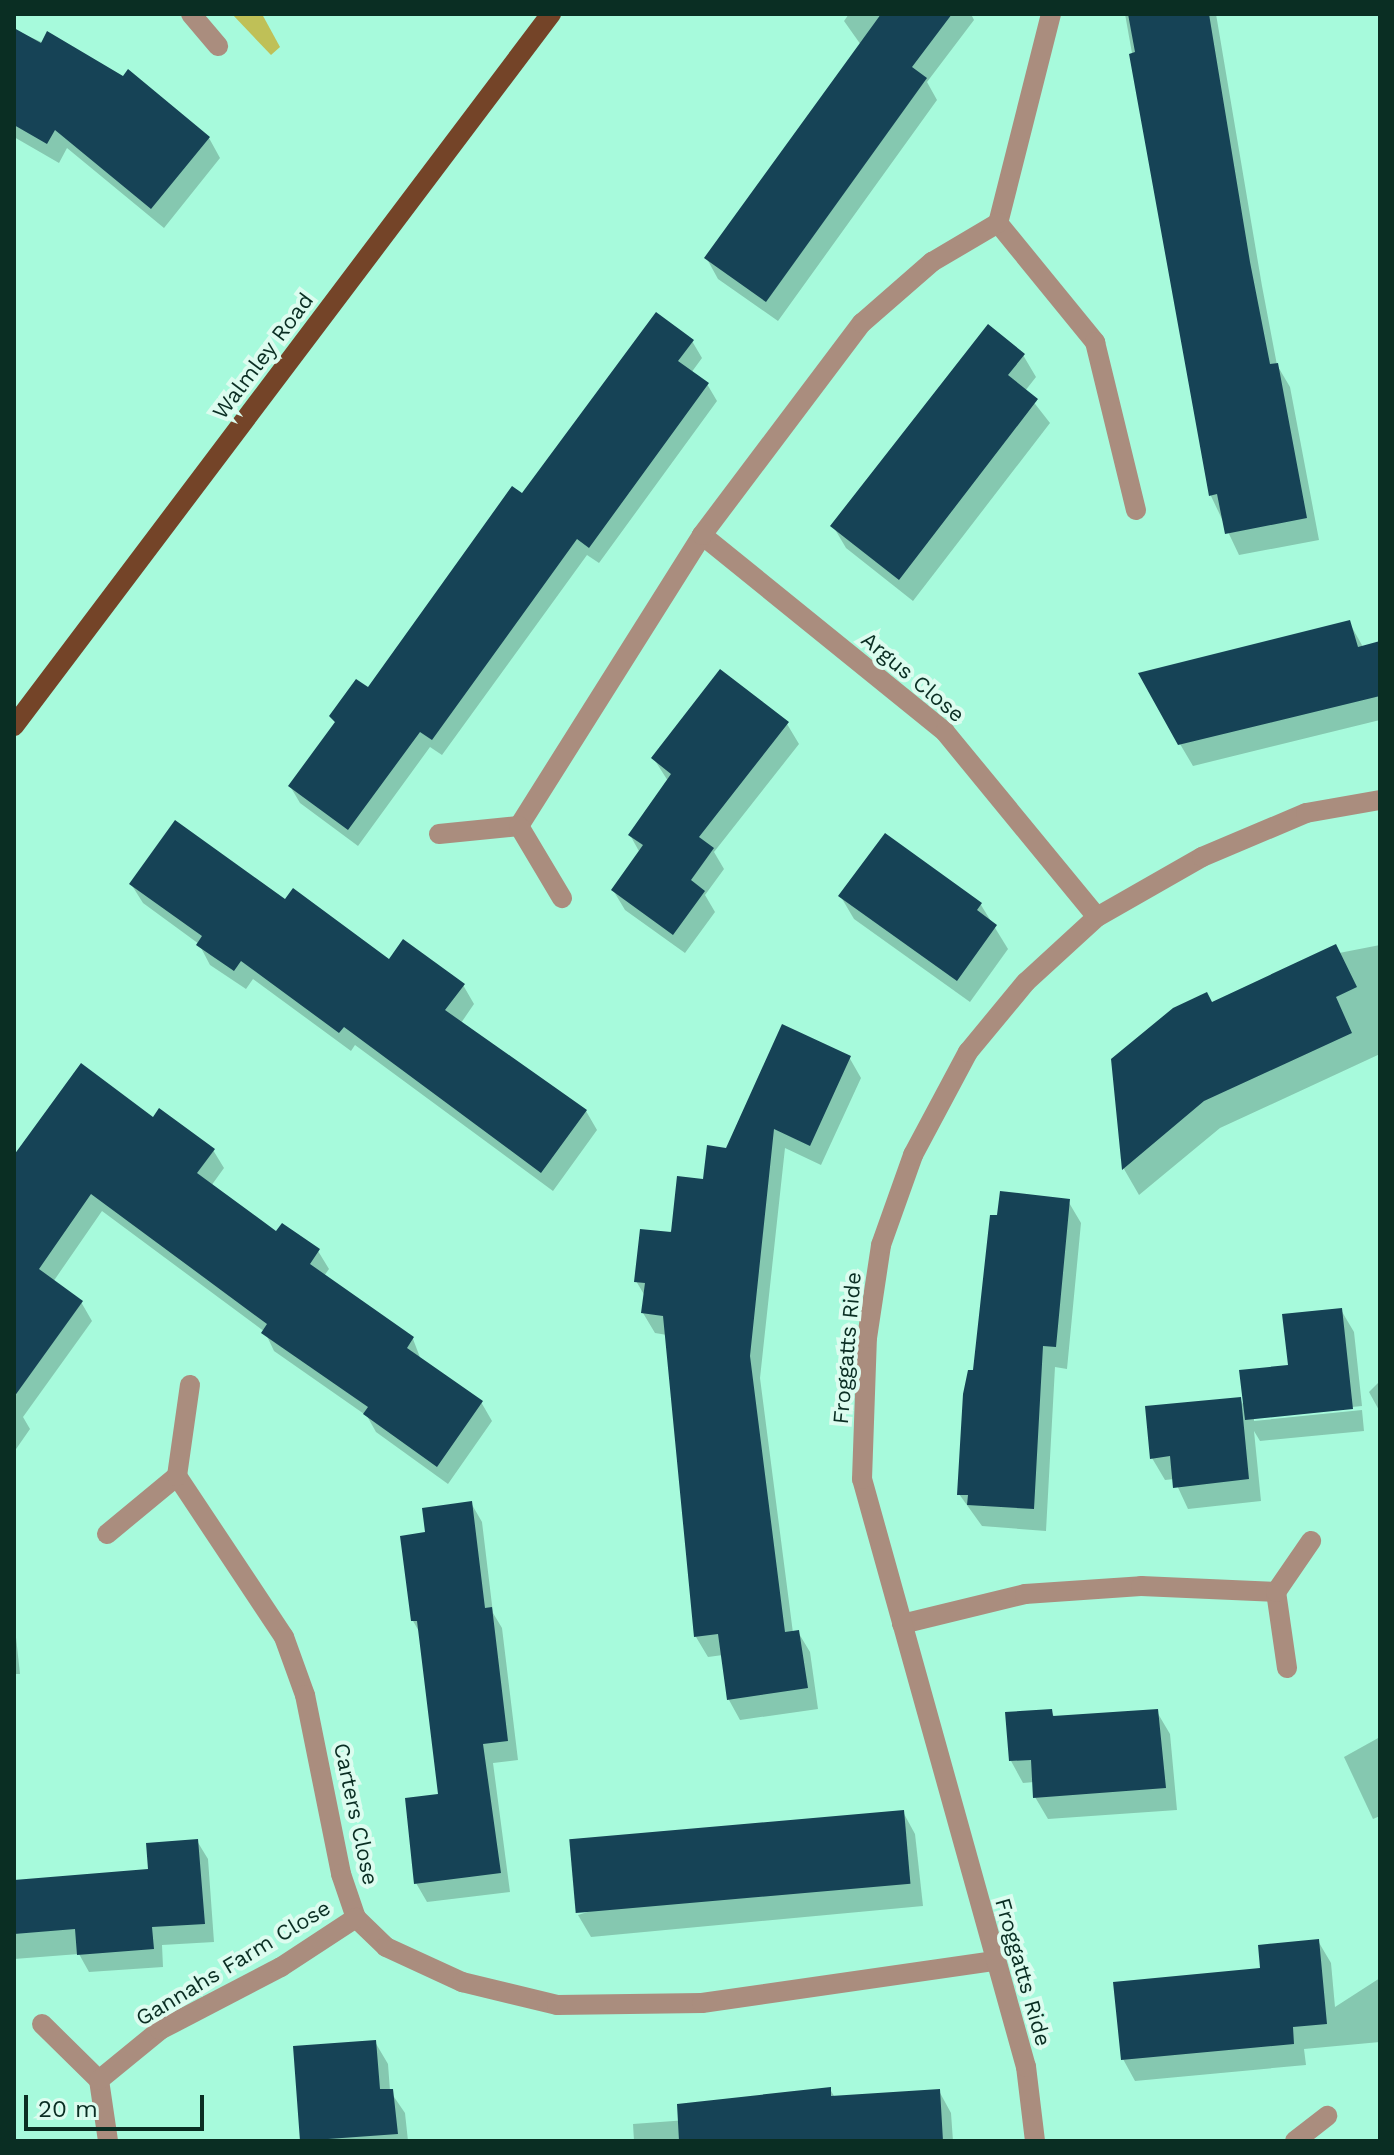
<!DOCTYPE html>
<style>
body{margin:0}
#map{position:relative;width:1394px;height:2155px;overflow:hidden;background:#a7fadc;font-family:"Work Sans",sans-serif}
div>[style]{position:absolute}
.green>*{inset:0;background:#bfc057}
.shadow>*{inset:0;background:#0003}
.building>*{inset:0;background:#164356;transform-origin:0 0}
.minor>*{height:20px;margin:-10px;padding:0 10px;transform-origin:10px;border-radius:10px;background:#aa8d7e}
.major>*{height:20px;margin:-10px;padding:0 10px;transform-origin:10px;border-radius:10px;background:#744428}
span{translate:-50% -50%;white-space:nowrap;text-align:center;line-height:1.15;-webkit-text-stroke:8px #dcfcef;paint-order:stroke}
.street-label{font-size:22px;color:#0a2e23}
.frame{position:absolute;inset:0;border:16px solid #0a2e23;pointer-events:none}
.scale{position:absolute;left:24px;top:2095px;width:180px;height:36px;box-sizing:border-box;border:4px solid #0a2e23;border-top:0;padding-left:10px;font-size:24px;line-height:28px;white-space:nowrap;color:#0a2e23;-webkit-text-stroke:6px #dcfcef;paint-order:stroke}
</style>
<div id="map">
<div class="green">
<div style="clip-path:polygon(232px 14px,262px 14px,280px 47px,271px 55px)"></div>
</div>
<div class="shadow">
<div style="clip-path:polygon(849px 14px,971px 14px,974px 20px,927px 82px,937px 100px,778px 321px,718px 279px,707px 259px,861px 45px,844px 21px)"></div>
<div style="clip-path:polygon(1125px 14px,1216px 14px,1262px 286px,1277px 365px,1290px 387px,1319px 540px,1239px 555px,1211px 496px)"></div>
<div style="clip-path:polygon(14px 30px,124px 78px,209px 138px,220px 158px,164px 228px,67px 148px,59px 163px,14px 137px)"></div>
<div style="clip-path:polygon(692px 341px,702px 358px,691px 373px,707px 384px,717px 401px,599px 563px,587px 555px,442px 755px,430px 747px,358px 846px,300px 803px,290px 786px,336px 724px,331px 716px,368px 690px,523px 496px)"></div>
<div style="clip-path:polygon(1023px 355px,1036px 377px,1025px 391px,1050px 423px,913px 601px,846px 548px,833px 526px)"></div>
<div style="clip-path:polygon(1349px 622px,1363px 647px,1380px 643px,1380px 720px,1193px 766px,1180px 744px)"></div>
<div style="clip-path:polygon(787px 724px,799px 744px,714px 852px,724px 869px,705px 895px,715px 912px,685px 953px,625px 910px,613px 890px,640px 853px,630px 835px,668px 781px,654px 759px)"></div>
<div style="clip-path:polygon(131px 884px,285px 902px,390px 962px,463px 985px,474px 1004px,461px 1023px,586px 1111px,597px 1130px,553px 1191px,355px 1045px,351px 1051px,253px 979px,246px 989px,210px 965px,199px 944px,143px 903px)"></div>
<div style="clip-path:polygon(841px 897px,981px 905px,1008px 949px,970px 1002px,854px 919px)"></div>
<div style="clip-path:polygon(1380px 945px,1380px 1054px,1220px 1128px,1139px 1195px,1124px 1169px,1113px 1060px,1212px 1005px,1339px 953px)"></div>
<div style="clip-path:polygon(849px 1057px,861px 1078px,821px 1165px,785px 1148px,760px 1378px,793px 1633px,798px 1632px,810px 1652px,818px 1709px,740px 1720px,729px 1700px,723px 1655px,708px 1657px,696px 1637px,667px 1335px,655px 1333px,643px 1313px,645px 1296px,636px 1281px,727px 1150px)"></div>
<div style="clip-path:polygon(153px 1120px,213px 1150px,224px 1168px,211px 1186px,276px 1234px,318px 1251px,329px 1269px,324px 1276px,413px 1339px,421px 1360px,481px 1402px,492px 1421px,448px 1484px,376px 1432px,367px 1416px,274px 1351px,265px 1332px,102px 1211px,53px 1282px,81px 1302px,92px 1321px,23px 1417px,30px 1429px,14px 1452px,14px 1216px)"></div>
<div style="clip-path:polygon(1068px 1201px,1081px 1223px,1067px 1369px,1055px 1367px,1046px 1531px,982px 1526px,959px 1494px,975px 1372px)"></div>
<div style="clip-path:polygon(1341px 1310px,1354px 1332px,1362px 1406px,1254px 1417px,1254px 1421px,1362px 1410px,1364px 1431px,1260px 1441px,1254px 1431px,1261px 1501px,1188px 1509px,1174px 1479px,1165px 1480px,1152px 1458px,1240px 1399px,1246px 1409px)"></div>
<div style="clip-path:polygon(1380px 1381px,1380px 1412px,1369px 1392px)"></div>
<div style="clip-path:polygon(471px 1503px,482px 1522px,493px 1613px,502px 1628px,518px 1760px,493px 1763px,510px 1892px,427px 1902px,416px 1883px,441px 1796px,420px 1633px,413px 1621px,427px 1534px)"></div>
<div style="clip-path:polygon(14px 1619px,20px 1674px,14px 1674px)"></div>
<div style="clip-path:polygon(1051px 1711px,1055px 1718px,1157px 1712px,1170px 1734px,1177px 1810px,1048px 1819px,1035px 1797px,1034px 1782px,1023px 1783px,1011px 1761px)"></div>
<div style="clip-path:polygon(1380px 1737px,1380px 1816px,1373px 1819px,1344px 1757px)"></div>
<div style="clip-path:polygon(903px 1812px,915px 1834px,923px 1906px,591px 1937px,578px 1915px)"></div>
<div style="clip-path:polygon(197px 1841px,208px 1859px,214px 1942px,162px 1945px,163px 1967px,89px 1972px,79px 1954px,14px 1959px,14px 1881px,150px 1871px)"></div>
<div style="clip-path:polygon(1318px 1941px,1331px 1963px,1335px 2007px,1380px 1978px,1380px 2042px,1304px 2049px,1306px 2065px,1135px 2081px,1123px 2059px,1262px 1970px)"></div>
<div style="clip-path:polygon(375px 2042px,388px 2064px,390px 2091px,405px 2113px,408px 2141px,302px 2141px,295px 2048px)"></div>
<div style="clip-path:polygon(830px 2089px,835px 2098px,939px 2091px,951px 2113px,953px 2141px,634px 2141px,633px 2124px,687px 2120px)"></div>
</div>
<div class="building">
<div style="clip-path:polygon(881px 14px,952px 14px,912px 67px,927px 78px,766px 302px,704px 258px)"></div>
<div style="clip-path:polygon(1128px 14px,1209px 14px,1250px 262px,1270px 364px,1278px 363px,1307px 518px,1225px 534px,1217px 494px,1209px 496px,1129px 54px,1135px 52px)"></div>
<div style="clip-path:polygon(14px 28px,41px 43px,47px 31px,123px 76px,128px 69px,210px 137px,151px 209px,55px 130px,47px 144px,14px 125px)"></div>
<div style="clip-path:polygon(656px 312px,694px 340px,678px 361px,709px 383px,589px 548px,577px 539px,432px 740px,420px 732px,348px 830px,288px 786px,335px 722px,329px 716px,356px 679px,368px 687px,512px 486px,522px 493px)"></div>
<div style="clip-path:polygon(988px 324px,1025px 354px,1008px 375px,1038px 399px,899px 580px,830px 526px)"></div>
<div style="clip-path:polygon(1350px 620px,1358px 647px,1380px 641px,1380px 696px,1178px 745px,1138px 673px)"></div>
<div style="clip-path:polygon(720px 669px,789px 722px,699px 837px,714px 848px,691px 880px,705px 891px,673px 935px,611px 890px,643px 845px,628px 835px,671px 774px,651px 758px)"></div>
<div style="clip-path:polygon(175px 820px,285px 899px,293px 888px,389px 959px,403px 939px,465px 984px,445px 1010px,587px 1110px,541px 1173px,344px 1027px,339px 1033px,241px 961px,234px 971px,196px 945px,202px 936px,129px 884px)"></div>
<div style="clip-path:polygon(885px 833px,982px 903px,977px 910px,997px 925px,957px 981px,838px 896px)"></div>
<div style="clip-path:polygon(1336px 944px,1357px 987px,1336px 997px,1352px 1033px,1204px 1101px,1122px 1170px,1111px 1059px,1173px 1008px,1207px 992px,1212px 1002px)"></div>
<div style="clip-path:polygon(782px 1024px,851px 1056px,810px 1146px,774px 1129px,750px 1356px,785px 1632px,799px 1630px,808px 1688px,727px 1700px,718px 1634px,694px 1637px,663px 1316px,641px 1313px,645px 1283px,634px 1282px,640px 1229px,671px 1232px,677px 1176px,703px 1179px,707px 1145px,726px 1148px)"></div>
<div style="clip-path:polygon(81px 1063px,153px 1117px,159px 1108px,215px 1149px,197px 1173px,276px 1231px,282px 1223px,320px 1249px,310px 1264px,414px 1337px,407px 1348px,483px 1401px,437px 1467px,363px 1414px,368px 1407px,261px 1333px,267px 1324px,91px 1194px,39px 1269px,83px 1301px,14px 1397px,14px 1155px)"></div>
<div style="clip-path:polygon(1000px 1191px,1070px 1199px,1056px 1347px,1043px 1346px,1034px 1509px,967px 1505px,968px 1495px,957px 1495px,963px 1394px,968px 1370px,973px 1370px,990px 1215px,997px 1215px)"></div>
<div style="clip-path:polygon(1342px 1308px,1353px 1409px,1245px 1420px,1239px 1370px,1288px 1365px,1282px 1314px)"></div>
<div style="clip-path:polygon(1241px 1397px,1249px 1479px,1173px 1488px,1170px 1456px,1150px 1459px,1145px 1406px)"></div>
<div style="clip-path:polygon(472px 1501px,485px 1608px,492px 1607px,508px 1741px,483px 1744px,501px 1873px,414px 1884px,405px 1798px,438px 1794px,417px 1621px,411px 1621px,400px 1536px,425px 1532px,422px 1508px)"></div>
<div style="clip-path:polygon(1052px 1709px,1053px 1716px,1158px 1709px,1166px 1788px,1033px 1798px,1031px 1760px,1009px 1761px,1005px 1712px)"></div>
<div style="left:904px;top:1810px;width:74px;height:336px;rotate:85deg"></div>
<div style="clip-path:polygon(198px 1839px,205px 1924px,152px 1927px,154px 1949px,77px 1955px,75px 1929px,14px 1934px,14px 1880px,148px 1869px,146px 1843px)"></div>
<div style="clip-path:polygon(1319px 1939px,1327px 2024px,1293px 2027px,1294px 2044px,1121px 2060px,1113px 1982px,1260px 1968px,1258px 1945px)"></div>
<div style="clip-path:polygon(376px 2040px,380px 2089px,393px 2089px,398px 2134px,300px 2141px,293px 2046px)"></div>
<div style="clip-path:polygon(831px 2087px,831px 2096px,940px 2089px,943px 2141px,679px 2141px,677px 2104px)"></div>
</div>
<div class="minor">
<div style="left:191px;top:14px;width:42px;rotate:49.8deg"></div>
<div style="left:1051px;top:14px;width:216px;rotate:104.2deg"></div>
<div style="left:998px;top:223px;width:154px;rotate:50.8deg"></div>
<div style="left:1095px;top:342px;width:173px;rotate:76.3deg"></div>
<div style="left:702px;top:535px;width:313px;rotate:39deg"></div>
<div style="left:945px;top:732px;width:239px;rotate:50.6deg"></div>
<div style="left:519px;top:826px;width:344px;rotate:-57.8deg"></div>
<div style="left:702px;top:535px;width:266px;rotate:-53deg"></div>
<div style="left:862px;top:323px;width:93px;rotate:-41.1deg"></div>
<div style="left:932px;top:262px;width:77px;rotate:-30.6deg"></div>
<div style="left:439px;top:834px;width:80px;rotate:-5.7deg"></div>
<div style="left:519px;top:826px;width:84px;rotate:59.2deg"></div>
<div style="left:177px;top:1476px;width:193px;rotate:56.4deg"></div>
<div style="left:284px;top:1637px;width:62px;rotate:70.1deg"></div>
<div style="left:305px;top:1695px;width:183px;rotate:78.6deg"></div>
<div style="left:341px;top:1874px;width:46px;rotate:71.2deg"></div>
<div style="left:356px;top:1918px;width:42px;rotate:44deg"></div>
<div style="left:386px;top:1947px;width:84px;rotate:24.7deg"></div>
<div style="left:462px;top:1982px;width:98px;rotate:13.6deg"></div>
<div style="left:557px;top:2005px;width:145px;rotate:-0.8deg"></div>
<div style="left:702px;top:2003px;width:294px;rotate:-8.2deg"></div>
<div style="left:107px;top:1534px;width:91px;rotate:-39.6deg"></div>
<div style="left:177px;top:1476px;width:92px;rotate:-81.9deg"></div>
<div style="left:902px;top:1624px;width:127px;rotate:-13.7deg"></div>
<div style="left:1025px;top:1594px;width:116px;rotate:-3.9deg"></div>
<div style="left:1141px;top:1586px;width:135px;rotate:2.5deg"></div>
<div style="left:1287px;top:1668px;width:77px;rotate:-98.2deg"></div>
<div style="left:1276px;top:1592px;width:62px;rotate:-55.5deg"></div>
<div style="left:42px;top:2024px;width:80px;rotate:44.5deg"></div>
<div style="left:99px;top:2080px;width:62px;rotate:81.6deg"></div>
<div style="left:99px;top:2080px;width:79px;rotate:-39.3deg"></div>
<div style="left:160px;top:2030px;width:136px;rotate:-27.5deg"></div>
<div style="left:281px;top:1967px;width:90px;rotate:-33.2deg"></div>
<div style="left:1035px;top:2141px;width:75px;rotate:-96.9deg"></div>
<div style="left:1026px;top:2067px;width:610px;rotate:-105.58deg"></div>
<div style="left:862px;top:1479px;width:141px;rotate:-88deg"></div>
<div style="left:867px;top:1338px;width:94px;rotate:-81.4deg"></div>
<div style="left:881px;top:1245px;width:96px;rotate:-70.4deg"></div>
<div style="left:913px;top:1155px;width:117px;rotate:-61.9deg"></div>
<div style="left:968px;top:1052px;width:91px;rotate:-50.4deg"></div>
<div style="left:1026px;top:982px;width:96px;rotate:-42.5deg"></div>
<div style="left:1097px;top:917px;width:121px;rotate:-29.7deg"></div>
<div style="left:1202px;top:857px;width:113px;rotate:-22.9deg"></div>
<div style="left:1306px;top:813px;width:75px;rotate:-10deg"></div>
<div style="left:1295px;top:2141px;width:41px;rotate:-38deg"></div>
</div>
<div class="major">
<div style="left:14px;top:726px;width:892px;rotate:-52.98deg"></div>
</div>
<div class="street-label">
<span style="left:263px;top:356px;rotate:-53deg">Walmley Road</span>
<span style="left:913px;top:677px;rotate:40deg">Argus Close</span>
<span style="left:847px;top:1348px;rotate:-85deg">Froggatts Ride</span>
<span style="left:356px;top:1814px;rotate:78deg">Carters Close</span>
<span style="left:233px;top:1963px;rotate:-31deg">Gannahs Farm Close</span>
<span style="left:1023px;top:1972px;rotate:74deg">Froggatts Ride</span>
</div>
<div class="frame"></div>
<div class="scale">20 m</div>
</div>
